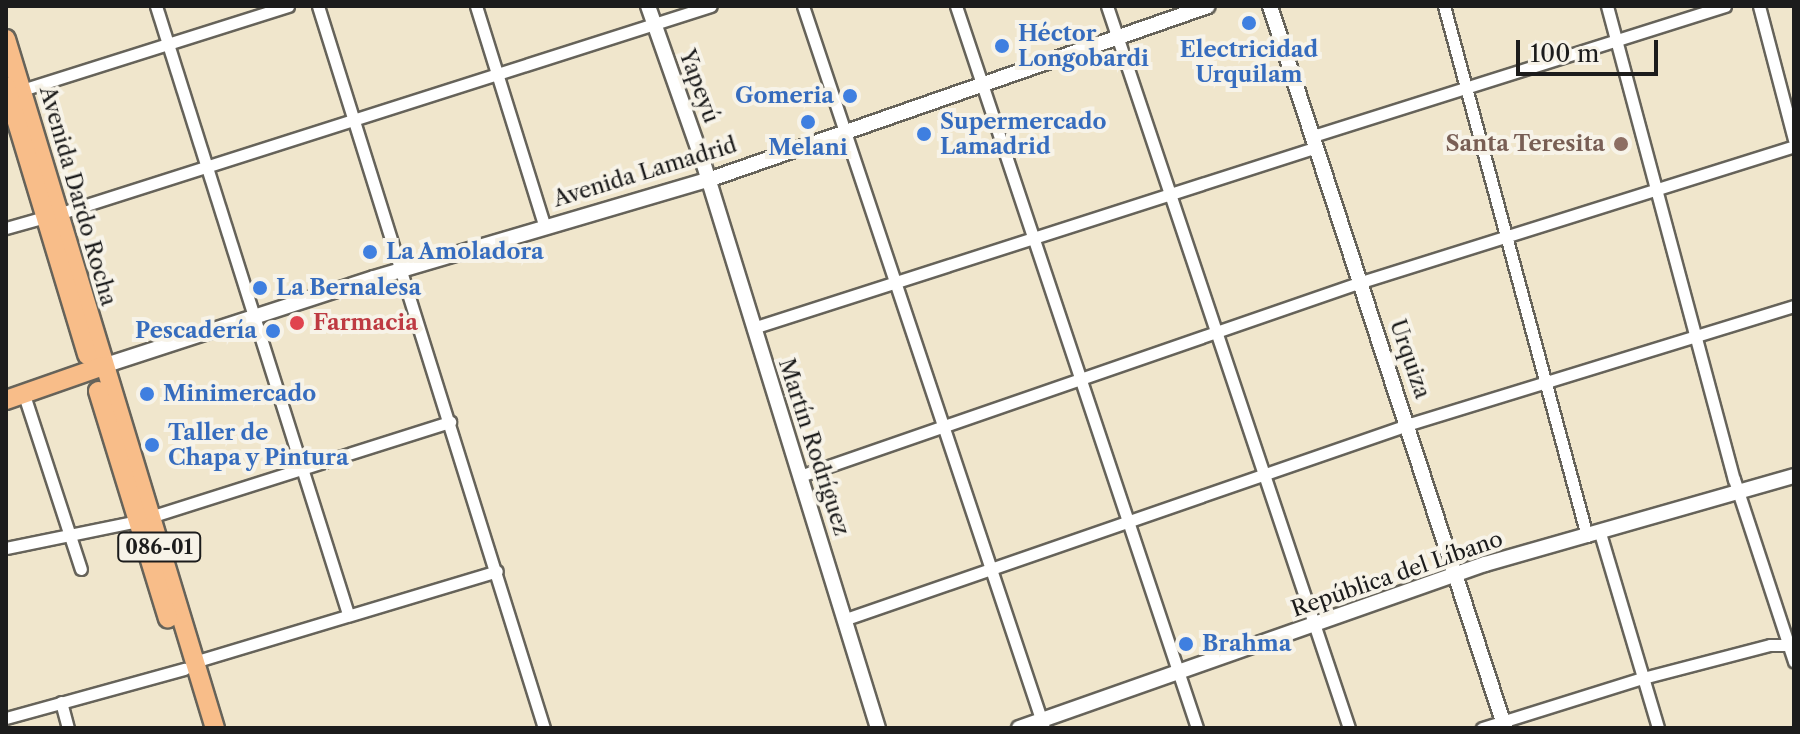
<!DOCTYPE html>
<meta charset="utf-8">
<style>
body{margin:0}
#map{position:relative;width:1800px;height:734px;overflow:hidden;background:#f0e6cc;font-family:"Libre Caslon Text",serif}
div>[style]{position:absolute}
.roads{filter:drop-shadow(2px 0 #66635a) drop-shadow(-2px 0 #66635a) drop-shadow(0 2px #66635a) drop-shadow(0 -2px #66635a)}
.minor>*{height:11px;margin:-5.5px;padding:0 5.5px;transform-origin:5.5px;border-radius:5.5px;background:#fff}
.tertiary>*{height:14px;margin:-7px;padding:0 7px;transform-origin:7px;border-radius:7px;background:#fff}
.primary>*{height:18px;margin:-9px;padding:0 9px;transform-origin:9px;border-radius:9px;background:#f8bd89}
.dots>*{width:22px;height:22px;translate:-50% -50%;box-sizing:border-box;border:4px solid #f7f3e8;border-radius:50%}
span{translate:-50% -50%;white-space:nowrap;text-align:center;line-height:1.15;-webkit-text-stroke:8px #f7f3e8;paint-order:stroke}
.shield-label span{padding:2px 6px;background:#f7f3e8;border:2px solid;border-radius:6px;-webkit-text-stroke-width:0}
.shield-label{font-size:20px;color:#1c1c1c;font-weight:700}
.shop-label{font-size:22px;color:#366cbe;font-weight:700}
.left{translate:0 -50%;text-align:left}
.right{translate:-100% -50%;text-align:right}
.street-label{font-size:22px;color:#1c1c1c}
.education-label{font-size:22px;color:#785e54;font-weight:700}
.health-label{font-size:22px;color:#be3a42;font-weight:700}
.frame{position:absolute;inset:0;border:8px solid #1c1c1c;pointer-events:none}
.scale{position:absolute;left:1516px;top:40px;width:142px;height:36px;box-sizing:border-box;border:4px solid #1c1c1c;border-top:0;padding-left:10px;font-size:24px;line-height:28px;white-space:nowrap;color:#1c1c1c;-webkit-text-stroke:6px #f7f3e8;paint-order:stroke}
</style>
<div id="map">
<div class="roads">
<div class="minor">
<div style="left:156px;top:6px;width:638px;rotate:72.47deg"></div>
<div style="left:318px;top:6px;width:757px;rotate:72.62deg"></div>
<div style="left:476px;top:6px;width:232px;rotate:72.7deg"></div>
<div style="left:803px;top:6px;width:761px;rotate:71.54deg"></div>
<div style="left:956px;top:6px;width:761px;rotate:71.54deg"></div>
<div style="left:1107px;top:6px;width:761px;rotate:71.47deg"></div>
<div style="left:1444px;top:6px;width:549px;rotate:74.9deg"></div>
<div style="left:1607px;top:6px;width:490px;rotate:75deg"></div>
<div style="left:1734px;top:479px;width:192px;rotate:71.8deg"></div>
<div style="left:1759px;top:6px;width:138px;rotate:75.3deg"></div>
<div style="left:22px;top:90px;width:279px;rotate:-17.5deg"></div>
<div style="left:1313px;top:136px;width:432px;rotate:-17.5deg"></div>
<div style="left:58px;top:214px;width:685px;rotate:-17.67deg"></div>
<div style="left:6px;top:228px;width:41px;rotate:-15.8deg"></div>
<div style="left:753px;top:328px;width:592px;rotate:-17.79deg"></div>
<div style="left:24px;top:395px;width:183px;rotate:71.9deg"></div>
<div style="left:800px;top:476px;width:594px;rotate:-19.08deg"></div>
<div style="left:1361px;top:282px;width:454px;rotate:-17.4deg"></div>
<div style="left:150px;top:517px;width:315px;rotate:-17.6deg"></div>
<div style="left:1600px;top:533px;width:203px;rotate:73.4deg"></div>
<div style="left:6px;top:548px;width:134px;rotate:-11.6deg"></div>
<div style="left:846px;top:619px;width:597px;rotate:-19.07deg"></div>
<div style="left:1410px;top:424px;width:402px;rotate:-17.1deg"></div>
<div style="left:194px;top:662px;width:316px;rotate:-16.7deg"></div>
<div style="left:61px;top:702px;width:27px;rotate:75deg"></div>
<div style="left:6px;top:718px;width:185px;rotate:-15.4deg"></div>
<div style="left:1482px;top:728px;width:169px;rotate:-17.3deg"></div>
<div style="left:1643px;top:678px;width:131px;rotate:-14.6deg"></div>
<div style="left:1770px;top:645px;width:24px"></div>
</div>
<div class="tertiary">
<div style="left:648px;top:6px;width:169px;rotate:70.6deg"></div>
<div style="left:704px;top:165px;width:589px;rotate:72.83deg"></div>
<div style="left:1270px;top:6px;width:759px;rotate:71.97deg"></div>
<div style="left:103px;top:366px;width:285px;rotate:-18deg"></div>
<div style="left:374px;top:278px;width:348px;rotate:-16.4deg"></div>
<div style="left:708px;top:180px;width:529px;rotate:-19.19deg"></div>
<div style="left:1019px;top:728px;width:494px;rotate:-19.4deg"></div>
<div style="left:1485px;top:564px;width:321px;rotate:-15.9deg"></div>
</div>
<div class="primary">
<div style="left:6px;top:39px;width:720px;rotate:73.13deg"></div>
<div style="left:6px;top:86px;width:281px;rotate:73.2deg"></div>
<div style="left:98px;top:391px;width:238px;rotate:72.9deg"></div>
<div style="left:6px;top:400px;width:103px;rotate:-19.3deg"></div>
</div>
</div>
<div class="dots">
<div style="left:1249px;top:23px;background:#3f7fe0"></div>
<div style="left:1002px;top:46px;background:#3f7fe0"></div>
<div style="left:850px;top:96px;background:#3f7fe0"></div>
<div style="left:808px;top:122px;background:#3f7fe0"></div>
<div style="left:924px;top:134px;background:#3f7fe0"></div>
<div style="left:1621px;top:144px;background:#8d6e63"></div>
<div style="left:370px;top:252px;background:#3f7fe0"></div>
<div style="left:260px;top:288px;background:#3f7fe0"></div>
<div style="left:297px;top:323px;background:#e0444e"></div>
<div style="left:273px;top:331px;background:#3f7fe0"></div>
<div style="left:147px;top:394px;background:#3f7fe0"></div>
<div style="left:152px;top:445px;background:#3f7fe0"></div>
<div style="left:1186px;top:644px;background:#3f7fe0"></div>
</div>
<div class="shield-label">
<span style="left:159px;top:547px">086-01</span>
</div>
<div class="shop-label">
<span class="left" style="left:1018px;top:46px">Héctor<br>Longobardi</span>
<span style="left:1249px;top:62px">Electricidad<br>Urquilam</span>
<span class="right" style="left:834px;top:96px">Gomeria</span>
<span class="left" style="left:940px;top:134px">Supermercado<br>Lamadrid</span>
<span style="left:808px;top:148px">Melani</span>
<span class="left" style="left:386px;top:252px">La Amoladora</span>
<span class="left" style="left:276px;top:288px">La Bernalesa</span>
<span class="right" style="left:257px;top:331px">Pescadería</span>
<span class="left" style="left:163px;top:394px">Minimercado</span>
<span class="left" style="left:168px;top:445px">Taller de<br>Chapa y Pintura</span>
<span class="left" style="left:1202px;top:644px">Brahma</span>
</div>
<div class="street-label">
<span style="left:699px;top:86px;rotate:70deg">Yapeyú</span>
<span style="left:645px;top:172px;rotate:-17deg">Avenida Lamadrid</span>
<span style="left:78px;top:196px;rotate:74deg">Avenida Dardo Rocha</span>
<span style="left:1410px;top:359px;rotate:71deg">Urquiza</span>
<span style="left:814px;top:447px;rotate:72deg">Martín Rodríguez</span>
<span style="left:1397px;top:574px;rotate:-19deg">República del Líbano</span>
</div>
<div class="education-label">
<span class="right" style="left:1605px;top:144px">Santa Teresita</span>
</div>
<div class="health-label">
<span class="left" style="left:313px;top:323px">Farmacia</span>
</div>
<div class="frame"></div>
<div class="scale">100 m</div>
</div>
